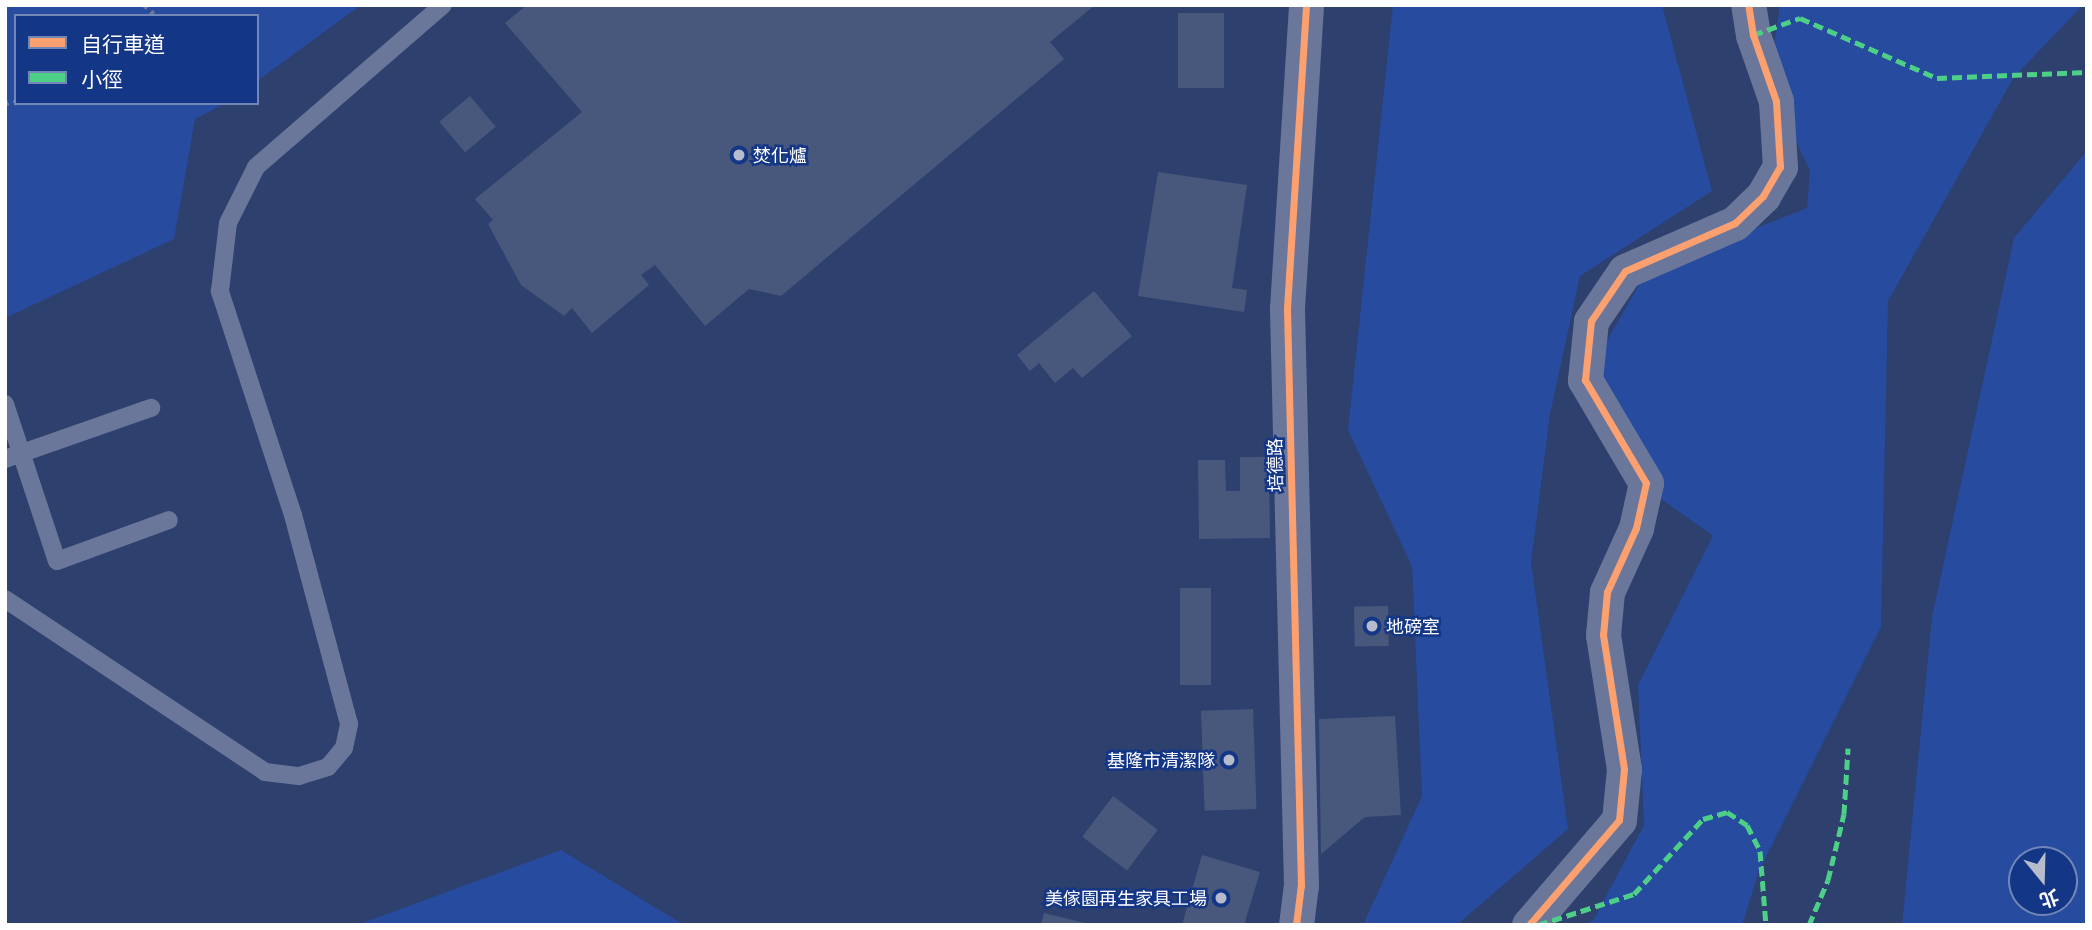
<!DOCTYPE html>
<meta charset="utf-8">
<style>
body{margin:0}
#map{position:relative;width:2092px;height:930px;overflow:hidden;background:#2e406d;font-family:"Open Sans","Noto Sans TC",sans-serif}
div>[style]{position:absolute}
.green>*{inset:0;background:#274b9e}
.building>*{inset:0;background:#48587c;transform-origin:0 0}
.path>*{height:4.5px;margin-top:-2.25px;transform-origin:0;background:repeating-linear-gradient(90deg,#6a779b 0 3.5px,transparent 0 8.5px)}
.lane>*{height:18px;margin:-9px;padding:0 9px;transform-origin:9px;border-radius:9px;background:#6a779b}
.street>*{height:35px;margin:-17.5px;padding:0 17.5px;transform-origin:17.5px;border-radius:17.5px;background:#6a779b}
.quiet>*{height:5px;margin-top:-2.5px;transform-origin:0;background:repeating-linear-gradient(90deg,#4dcf88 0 10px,transparent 0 15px)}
.cycleway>*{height:7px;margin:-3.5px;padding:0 3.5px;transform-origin:3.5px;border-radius:3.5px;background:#fca06f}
.dots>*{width:19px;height:19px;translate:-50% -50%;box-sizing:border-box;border:4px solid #143687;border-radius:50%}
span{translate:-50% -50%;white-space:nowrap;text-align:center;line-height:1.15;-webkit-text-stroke:5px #143687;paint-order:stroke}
.poi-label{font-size:18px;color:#fff}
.left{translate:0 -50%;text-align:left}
.right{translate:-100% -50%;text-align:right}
.street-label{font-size:18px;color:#fff}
.frame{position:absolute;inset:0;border:7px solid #fff;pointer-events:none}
.legend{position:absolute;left:14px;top:14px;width:245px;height:91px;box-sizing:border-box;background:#143687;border:2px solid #7286b7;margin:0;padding:9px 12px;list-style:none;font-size:21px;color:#fff}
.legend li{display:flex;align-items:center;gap:14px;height:35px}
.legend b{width:35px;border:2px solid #7286b7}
.north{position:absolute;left:2008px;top:846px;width:70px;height:70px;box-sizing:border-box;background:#143687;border:2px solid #7286b7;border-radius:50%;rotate:161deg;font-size:19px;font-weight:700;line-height:28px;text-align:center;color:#fff}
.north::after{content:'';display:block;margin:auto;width:24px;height:32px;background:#b6bccc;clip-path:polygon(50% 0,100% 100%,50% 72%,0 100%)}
</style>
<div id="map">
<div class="green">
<div style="clip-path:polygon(5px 5px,361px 5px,257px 81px,257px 16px,16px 16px,16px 103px,226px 103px,195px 119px,174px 239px,5px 318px)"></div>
<div style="clip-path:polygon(1393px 5px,1662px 5px,1712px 191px,1580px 276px,1550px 414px,1531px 562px,1568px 829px,1457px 925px,1363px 925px,1422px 796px,1412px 566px,1348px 430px)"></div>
<div style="clip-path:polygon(1780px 5px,2083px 5px,2014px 77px,1888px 301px,1881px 627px,1759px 871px,1742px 925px,1586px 925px,1594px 919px,1644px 825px,1638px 685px,1713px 536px,1632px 478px,1594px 363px,1647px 271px,1807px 208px,1810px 170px,1768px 85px)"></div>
<div style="clip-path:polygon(evenodd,2087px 151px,2087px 925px,1902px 925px,1932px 617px,2014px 238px,2087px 151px,2064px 860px,2064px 902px,2022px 902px,2022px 860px,2064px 860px)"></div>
<div style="clip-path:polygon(561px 850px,684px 925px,357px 925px)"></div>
</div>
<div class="building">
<div style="clip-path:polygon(527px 5px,1095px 5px,1050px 42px,1064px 59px,781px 296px,749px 289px,705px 326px,655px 265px,641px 275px,649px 285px,592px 333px,572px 308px,564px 316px,521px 285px,488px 224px,493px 220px,475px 199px,582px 112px,505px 23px)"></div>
<div style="left:1178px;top:13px;width:46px;height:75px"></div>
<div style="left:470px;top:96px;width:40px;height:40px;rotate:50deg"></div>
<div style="clip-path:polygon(1158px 172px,1247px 185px,1232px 288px,1247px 290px,1244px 312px,1138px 296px)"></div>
<div style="clip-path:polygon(1094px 291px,1132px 336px,1082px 378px,1073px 368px,1055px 383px,1039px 363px,1030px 371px,1017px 355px)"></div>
<div style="clip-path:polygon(1240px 457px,1269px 457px,1270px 538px,1199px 539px,1198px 460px,1225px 460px,1226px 491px,1240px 491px)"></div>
<div style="left:1180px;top:588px;width:31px;height:97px"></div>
<div style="left:1388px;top:606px;width:40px;height:34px;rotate:89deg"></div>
<div style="left:1253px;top:709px;width:100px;height:52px;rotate:88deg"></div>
<div style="clip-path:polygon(1395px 716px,1401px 815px,1365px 817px,1321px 854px,1319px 719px)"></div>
<div style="left:1113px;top:796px;width:56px;height:51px;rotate:37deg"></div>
<div style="clip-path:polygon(1202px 855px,1260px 872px,1244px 925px,1182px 925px)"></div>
<div style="clip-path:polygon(1044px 913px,1089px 924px,1089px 925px,1041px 925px)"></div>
</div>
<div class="path">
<div style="left:145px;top:5px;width:16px;rotate:45deg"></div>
<div style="left:5px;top:103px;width:11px;rotate:-5deg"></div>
</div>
<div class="lane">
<div style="left:5px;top:404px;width:165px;rotate:71.7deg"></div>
<div style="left:57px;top:561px;width:119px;rotate:-20.1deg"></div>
<div style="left:5px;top:459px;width:155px;rotate:-19.3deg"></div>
<div style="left:5px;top:599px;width:312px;rotate:33.6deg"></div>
<div style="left:265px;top:772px;width:34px;rotate:7deg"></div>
<div style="left:299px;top:776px;width:30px;rotate:-17deg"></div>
<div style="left:328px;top:767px;width:25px;rotate:-50deg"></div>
<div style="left:344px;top:748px;width:25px;rotate:-78deg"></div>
<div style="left:349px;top:724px;width:216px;rotate:-105deg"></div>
<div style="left:293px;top:515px;width:236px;rotate:-108.1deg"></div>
<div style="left:220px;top:291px;width:68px;rotate:-83.3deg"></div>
<div style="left:228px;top:223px;width:63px;rotate:-63.4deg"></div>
<div style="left:256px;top:167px;width:247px;rotate:-40.9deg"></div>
</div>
<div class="street">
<div style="left:1296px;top:925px;width:39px;rotate:-83deg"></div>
<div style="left:1301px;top:886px;width:578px;rotate:-91.39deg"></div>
<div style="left:1287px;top:308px;width:304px;rotate:-86.4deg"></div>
<div style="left:1529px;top:925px;width:138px;rotate:-49.4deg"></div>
<div style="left:1619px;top:820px;width:51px;rotate:-84.4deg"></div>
<div style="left:1624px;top:769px;width:136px;rotate:-98.9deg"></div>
<div style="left:1603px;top:635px;width:43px;rotate:-84.7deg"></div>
<div style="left:1607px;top:592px;width:70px;rotate:-65.6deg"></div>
<div style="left:1636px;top:528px;width:46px;rotate:-77.5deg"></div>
<div style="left:1646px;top:483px;width:120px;rotate:-120.6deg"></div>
<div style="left:1585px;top:380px;width:59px;rotate:-84.2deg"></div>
<div style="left:1591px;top:321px;width:60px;rotate:-55.8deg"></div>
<div style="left:1625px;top:271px;width:120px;rotate:-23.6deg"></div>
<div style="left:1735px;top:223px;width:39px;rotate:-44deg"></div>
<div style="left:1763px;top:196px;width:34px;rotate:-60deg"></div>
<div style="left:1780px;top:167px;width:66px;rotate:-93.5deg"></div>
<div style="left:1776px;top:101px;width:70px;rotate:-109.2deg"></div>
<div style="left:1753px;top:35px;width:30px;rotate:-99deg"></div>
</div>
<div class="quiet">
<div style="left:1753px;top:35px;width:50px;rotate:-19.9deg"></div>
<div style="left:1800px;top:18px;width:150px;rotate:23.7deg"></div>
<div style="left:1937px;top:78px;width:150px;rotate:-2.3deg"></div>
<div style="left:32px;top:925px;width:55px"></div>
<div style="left:1538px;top:925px;width:101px;rotate:-17.9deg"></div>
<div style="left:1634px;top:894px;width:102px;rotate:-47.4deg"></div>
<div style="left:1703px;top:819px;width:25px;rotate:-16deg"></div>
<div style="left:1727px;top:812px;width:24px;rotate:33deg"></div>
<div style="left:1747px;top:825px;width:29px;rotate:63deg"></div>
<div style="left:1760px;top:851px;width:74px;rotate:85.4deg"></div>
<div style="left:1809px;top:925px;width:49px;rotate:-67.1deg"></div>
<div style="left:1828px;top:880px;width:68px;rotate:-76.4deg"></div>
<div style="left:1844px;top:814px;width:66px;rotate:-86.5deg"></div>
</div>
<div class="cycleway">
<div style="left:1296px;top:925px;width:39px;rotate:-83deg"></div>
<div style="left:1301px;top:886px;width:578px;rotate:-91.39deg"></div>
<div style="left:1287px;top:308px;width:304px;rotate:-86.4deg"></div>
<div style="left:1529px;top:925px;width:138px;rotate:-49.4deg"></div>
<div style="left:1619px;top:820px;width:51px;rotate:-84.4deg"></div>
<div style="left:1624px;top:769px;width:136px;rotate:-98.9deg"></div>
<div style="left:1603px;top:635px;width:43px;rotate:-84.7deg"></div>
<div style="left:1607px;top:592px;width:70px;rotate:-65.6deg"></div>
<div style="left:1636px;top:528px;width:46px;rotate:-77.5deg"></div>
<div style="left:1646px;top:483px;width:120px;rotate:-120.6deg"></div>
<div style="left:1585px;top:380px;width:59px;rotate:-84.2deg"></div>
<div style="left:1591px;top:321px;width:60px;rotate:-55.8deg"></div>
<div style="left:1625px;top:271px;width:120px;rotate:-23.6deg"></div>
<div style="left:1735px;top:223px;width:39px;rotate:-44deg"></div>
<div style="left:1763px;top:196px;width:34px;rotate:-60deg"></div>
<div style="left:1780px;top:167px;width:66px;rotate:-93.5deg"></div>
<div style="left:1776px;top:101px;width:70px;rotate:-109.2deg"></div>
<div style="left:1753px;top:35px;width:30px;rotate:-99deg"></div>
</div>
<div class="dots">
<div style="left:739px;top:155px;background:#b6bccc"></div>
<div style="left:1372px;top:626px;background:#b6bccc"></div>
<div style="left:1229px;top:760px;background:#b6bccc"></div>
<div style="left:1221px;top:898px;background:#b6bccc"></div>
</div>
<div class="poi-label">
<span class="left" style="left:753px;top:155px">焚化爐</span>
<span class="left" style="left:1386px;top:626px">地磅室</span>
<span class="right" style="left:1215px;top:760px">基隆市清潔隊</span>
<span class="right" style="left:1207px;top:898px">美傢園再生家具工場</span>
</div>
<div class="street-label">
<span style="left:1275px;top:465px;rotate:-91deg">培德路</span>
</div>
<div class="frame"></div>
<ul class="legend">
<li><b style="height:9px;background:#fca06f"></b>自行車道</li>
<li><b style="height:9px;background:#4dcf88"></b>小徑</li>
</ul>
<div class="north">北</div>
</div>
